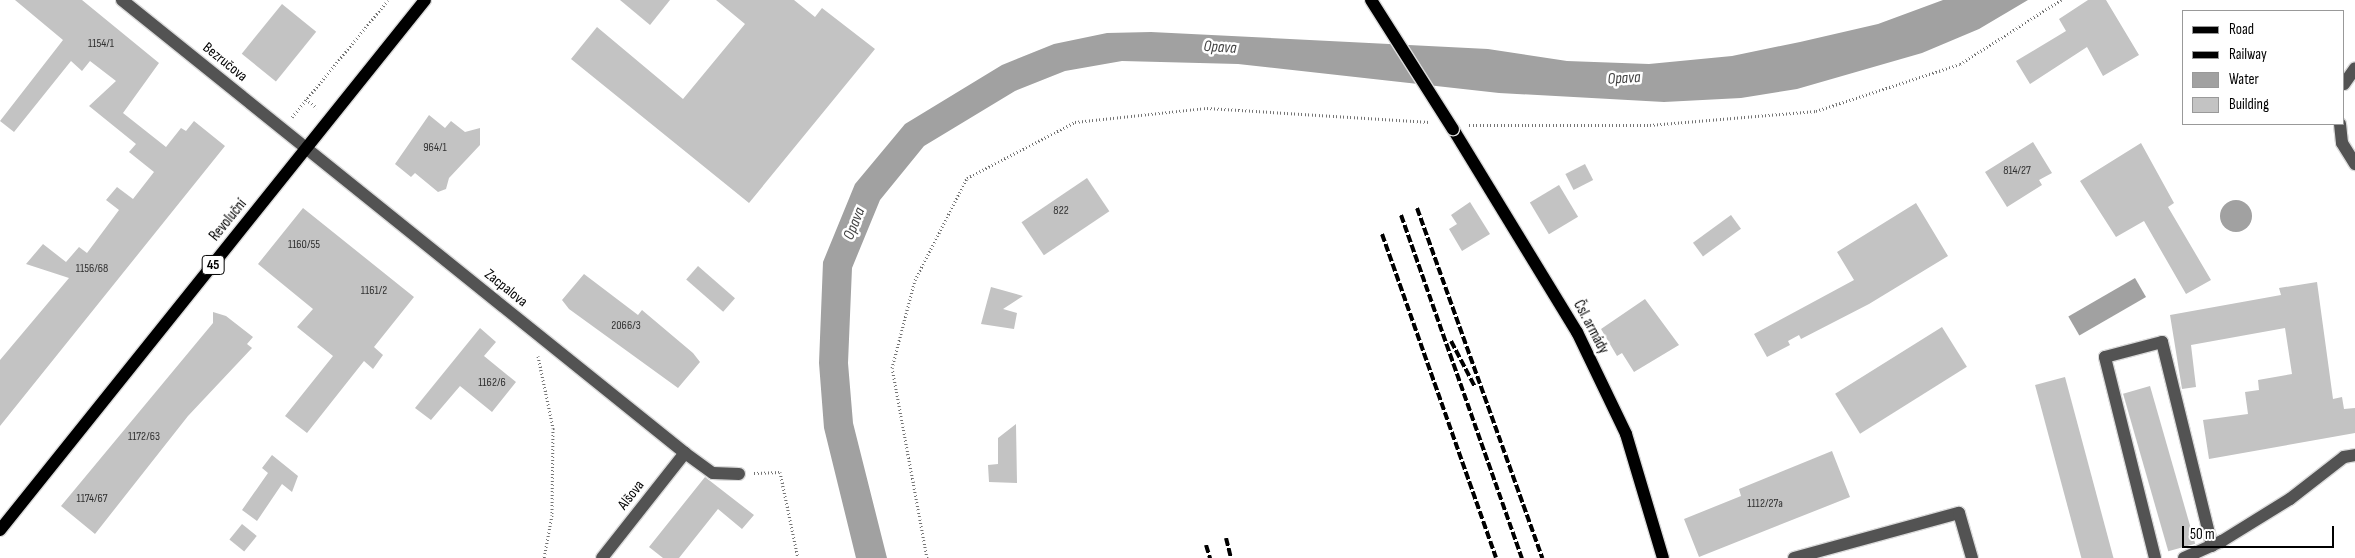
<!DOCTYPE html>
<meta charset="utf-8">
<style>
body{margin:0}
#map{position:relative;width:2355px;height:558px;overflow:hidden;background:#fff;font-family:"Sofia Sans Condensed",sans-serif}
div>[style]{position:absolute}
.water>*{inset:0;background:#a1a1a1;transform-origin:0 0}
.round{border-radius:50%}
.building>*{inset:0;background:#c3c3c3;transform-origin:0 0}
.path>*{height:3px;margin-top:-1.5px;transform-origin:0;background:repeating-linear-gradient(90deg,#757575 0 1px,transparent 0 3.5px)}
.roads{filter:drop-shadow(1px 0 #dbdbdb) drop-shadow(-1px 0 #dbdbdb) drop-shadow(0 1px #dbdbdb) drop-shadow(0 -1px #dbdbdb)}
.minor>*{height:12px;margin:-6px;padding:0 6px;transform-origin:6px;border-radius:6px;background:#535353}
.major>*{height:12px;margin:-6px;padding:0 6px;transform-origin:6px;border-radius:6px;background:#000}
.rail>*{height:4px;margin-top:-2px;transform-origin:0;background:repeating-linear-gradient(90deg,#000 0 8px,transparent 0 10.5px)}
.bridges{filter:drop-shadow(1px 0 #dbdbdb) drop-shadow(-1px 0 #dbdbdb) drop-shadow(0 1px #dbdbdb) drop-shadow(0 -1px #dbdbdb)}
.major-bridge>*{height:12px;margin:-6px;padding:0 6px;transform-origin:6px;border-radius:6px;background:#000}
span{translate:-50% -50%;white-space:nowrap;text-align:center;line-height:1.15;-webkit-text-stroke:5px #fff;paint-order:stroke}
.number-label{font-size:12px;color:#313131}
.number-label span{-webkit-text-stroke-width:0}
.shield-label span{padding:1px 4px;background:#fff;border:1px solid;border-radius:4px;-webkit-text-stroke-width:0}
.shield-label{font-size:14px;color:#000;font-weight:700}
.street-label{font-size:15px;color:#000}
.water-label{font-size:16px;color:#424242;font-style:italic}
.legend{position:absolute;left:2182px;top:10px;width:162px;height:115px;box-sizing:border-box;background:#fff;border:1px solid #999;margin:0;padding:6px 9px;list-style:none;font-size:15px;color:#000}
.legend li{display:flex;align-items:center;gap:10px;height:25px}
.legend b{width:25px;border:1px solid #999}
.scale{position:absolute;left:2182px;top:526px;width:152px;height:22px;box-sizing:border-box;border:2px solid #000;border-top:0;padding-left:6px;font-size:15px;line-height:18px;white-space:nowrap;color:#000;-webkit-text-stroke:4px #fff;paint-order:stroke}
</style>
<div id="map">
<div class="water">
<div style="clip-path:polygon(1943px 0,2028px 0,1979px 29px,1922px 53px,1797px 89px,1741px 98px,1664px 102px,1499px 93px,1238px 64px,1122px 61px,1065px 71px,1015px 91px,924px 146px,880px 200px,852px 268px,848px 363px,853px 423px,887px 558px,856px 558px,824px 428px,819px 363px,823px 262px,855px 184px,905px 124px,1002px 65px,1054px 44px,1107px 33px,1151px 32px,1488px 49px,1567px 61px,1649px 64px,1732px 56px,1800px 42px,1878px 24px)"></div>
<div class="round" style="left:2220px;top:200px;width:32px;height:32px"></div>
<div style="left:2135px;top:278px;width:22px;height:77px;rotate:60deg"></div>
</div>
<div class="building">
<div style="clip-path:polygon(15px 0,82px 0,159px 63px,123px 113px,166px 147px,181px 128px,186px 131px,194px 121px,225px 146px,0 426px,0 360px,69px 278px,26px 264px,43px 244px,66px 262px,79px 247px,87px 253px,119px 210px,106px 200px,117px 187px,133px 199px,154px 172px,129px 152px,136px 144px,89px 106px,116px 81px,90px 61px,82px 71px,71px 61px,14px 132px,0 121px,63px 40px)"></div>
<div style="clip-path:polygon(620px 0,670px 0,650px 25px)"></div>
<div style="clip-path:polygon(716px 0,794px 0,815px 17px,822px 8px,875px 49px,749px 203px,571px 59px,597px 27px,683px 99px,745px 24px)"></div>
<div style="clip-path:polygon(2088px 0,2106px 0,2139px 55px,2103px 76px,2087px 47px,2030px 84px,2016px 61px,2066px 31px,2059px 19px)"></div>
<div style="left:282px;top:4px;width:44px;height:64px;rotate:39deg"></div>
<div style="clip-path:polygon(429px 115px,445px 128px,451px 121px,465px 132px,480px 128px,480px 145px,449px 178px,446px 189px,438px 192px,415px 173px,411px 177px,395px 164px)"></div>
<div style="clip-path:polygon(2033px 142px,2052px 173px,2039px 180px,2042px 185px,2007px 207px,1985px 172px)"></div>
<div style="clip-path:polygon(2141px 143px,2174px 203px,2168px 207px,2211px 280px,2186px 294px,2144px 221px,2116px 237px,2080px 181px)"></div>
<div style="left:1585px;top:164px;width:18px;height:22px;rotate:63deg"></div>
<div style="left:1087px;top:178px;width:40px;height:79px;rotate:56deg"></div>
<div style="left:1559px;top:185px;width:37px;height:34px;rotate:59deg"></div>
<div style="clip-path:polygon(1470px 202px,1490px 234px,1462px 251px,1449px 229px,1457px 224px,1451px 215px)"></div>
<div style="clip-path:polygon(1916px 203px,1948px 256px,1869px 304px,1801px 339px,1799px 335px,1788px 341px,1790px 345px,1767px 357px,1754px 334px,1854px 280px,1837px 252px)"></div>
<div style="clip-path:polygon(303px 208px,414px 297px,374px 347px,383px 355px,373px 369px,364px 361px,307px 433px,285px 416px,333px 356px,297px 327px,313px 309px,258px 264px)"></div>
<div style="left:1731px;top:215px;width:17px;height:47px;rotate:54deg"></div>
<div style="left:698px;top:266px;width:49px;height:18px;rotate:41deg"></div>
<div style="clip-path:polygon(584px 274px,638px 315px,642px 310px,693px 353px,700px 362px,678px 388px,569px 309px,562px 300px)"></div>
<div style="clip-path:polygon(2317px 282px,2333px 399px,2342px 397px,2344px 409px,2355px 408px,2355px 433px,2209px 459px,2203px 420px,2248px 414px,2245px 392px,2259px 390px,2258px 380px,2292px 374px,2285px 328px,2191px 345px,2196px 387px,2182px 389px,2170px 315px,2281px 295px,2279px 288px)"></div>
<div style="clip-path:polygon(991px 287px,1023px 296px,1003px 309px,1017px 313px,1014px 329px,981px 324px)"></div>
<div style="clip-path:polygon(1645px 299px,1679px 345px,1634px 372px,1622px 353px,1617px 356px,1601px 329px)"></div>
<div style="clip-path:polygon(213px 312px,226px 316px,253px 337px,247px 344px,252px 348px,188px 416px,95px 534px,61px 506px,213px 323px)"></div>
<div style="left:1942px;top:327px;width:47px;height:126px;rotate:58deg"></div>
<div style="clip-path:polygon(480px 328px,496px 342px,484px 356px,516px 382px,492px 412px,460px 386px,431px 420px,415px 408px)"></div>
<div style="left:2065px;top:377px;width:188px;height:31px;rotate:75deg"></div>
<div style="left:2150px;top:386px;width:164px;height:28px;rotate:74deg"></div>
<div style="clip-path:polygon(1016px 424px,1017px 483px,989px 482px,988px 465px,998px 464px,998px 438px)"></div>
<div style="clip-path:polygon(1832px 451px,1850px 497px,1699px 557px,1684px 519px,1741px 496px,1739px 489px)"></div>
<div style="clip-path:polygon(272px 455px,298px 476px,292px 492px,282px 484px,257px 521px,242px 510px,268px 473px,262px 468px)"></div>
<div style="clip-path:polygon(705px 477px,754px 515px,742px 529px,718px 509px,679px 558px,663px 558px,649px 547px)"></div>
<div style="left:242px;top:524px;width:19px;height:20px;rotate:39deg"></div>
</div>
<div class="path">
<div style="left:306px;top:99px;width:14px;rotate:39deg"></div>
<div style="left:292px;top:117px;width:151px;rotate:-50.6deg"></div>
<div style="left:1469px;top:125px;width:181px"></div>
<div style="left:1650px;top:125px;width:167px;rotate:-4.8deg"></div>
<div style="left:1816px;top:111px;width:151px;rotate:-18.1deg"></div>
<div style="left:1960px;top:64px;width:120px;rotate:-32.4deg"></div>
<div style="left:538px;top:356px;width:74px;rotate:78.2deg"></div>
<div style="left:553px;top:428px;width:87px;rotate:90.7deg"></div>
<div style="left:552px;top:515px;width:44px;rotate:100.5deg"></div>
<div style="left:754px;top:473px;width:26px;rotate:-2deg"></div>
<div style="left:780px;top:472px;width:88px;rotate:78.2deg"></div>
<div style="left:927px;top:558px;width:193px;rotate:-100.4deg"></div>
<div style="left:892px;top:368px;width:91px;rotate:-75.4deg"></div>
<div style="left:915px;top:280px;width:114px;rotate:-63deg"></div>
<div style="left:967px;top:178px;width:122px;rotate:-27.4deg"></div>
<div style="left:1075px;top:122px;width:133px;rotate:-6.1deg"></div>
<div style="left:1207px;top:108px;width:223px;rotate:3.6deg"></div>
</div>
<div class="roads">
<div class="minor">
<div style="left:122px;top:0;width:723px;rotate:38.82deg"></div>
<div style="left:685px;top:453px;width:34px;rotate:36deg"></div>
<div style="left:713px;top:473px;width:26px;rotate:2deg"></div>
<div style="left:2344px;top:84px;width:19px;rotate:-55deg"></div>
<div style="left:2340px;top:124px;width:19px;rotate:84deg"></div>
<div style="left:2342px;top:143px;width:25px;rotate:58deg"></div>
<div style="left:602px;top:558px;width:134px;rotate:-51.7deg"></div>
<div style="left:1794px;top:558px;width:171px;rotate:-15.3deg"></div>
<div style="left:1959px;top:513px;width:47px;rotate:73.9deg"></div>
<div style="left:2155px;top:558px;width:207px;rotate:-104deg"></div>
<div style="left:2105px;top:357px;width:59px;rotate:-14.7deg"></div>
<div style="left:2162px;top:342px;width:210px;rotate:76.2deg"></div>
<div style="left:2184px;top:558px;width:42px;rotate:-24.1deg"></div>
<div style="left:2222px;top:541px;width:80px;rotate:-31.7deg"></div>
<div style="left:2290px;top:499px;width:68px;rotate:-37.9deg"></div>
<div style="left:2344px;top:457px;width:11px;rotate:-10deg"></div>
</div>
<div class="major">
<div style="left:1453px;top:129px;width:238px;rotate:58.6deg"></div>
<div style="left:1577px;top:332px;width:113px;rotate:64.3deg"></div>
<div style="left:1626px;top:434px;width:129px;rotate:73.4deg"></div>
<div style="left:0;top:530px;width:679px;rotate:-51.27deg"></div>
</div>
</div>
<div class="rail">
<div style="left:1417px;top:208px;width:372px;rotate:70.3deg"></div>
<div style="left:1401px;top:215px;width:364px;rotate:70.6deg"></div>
<div style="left:1382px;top:234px;width:343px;rotate:70.6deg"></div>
<div style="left:1451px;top:341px;width:52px;rotate:62.4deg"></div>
<div style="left:1226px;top:538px;width:21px;rotate:76deg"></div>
<div style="left:1206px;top:545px;width:14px;rotate:73deg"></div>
</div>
<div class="bridges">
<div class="major-bridge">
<div style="left:1371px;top:0;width:153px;rotate:57.6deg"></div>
</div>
</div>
<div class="number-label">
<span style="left:101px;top:44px">1154/1</span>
<span style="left:435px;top:148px">964/1</span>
<span style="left:2017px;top:171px">814/27</span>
<span style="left:1061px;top:211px">822</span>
<span style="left:304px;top:245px">1160/55</span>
<span style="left:92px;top:269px">1156/68</span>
<span style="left:374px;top:291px">1161/2</span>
<span style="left:626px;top:326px">2066/3</span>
<span style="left:492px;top:383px">1162/6</span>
<span style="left:144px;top:437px">1172/63</span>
<span style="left:92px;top:499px">1174/67</span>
<span style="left:1765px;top:504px">1112/27a</span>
</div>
<div class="shield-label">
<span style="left:213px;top:265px">45</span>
</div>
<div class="street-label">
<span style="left:225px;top:62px;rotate:39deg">Bezručova</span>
<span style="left:228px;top:220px;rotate:-51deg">Revoluční</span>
<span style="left:506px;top:288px;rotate:39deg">Zacpalova</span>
<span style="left:1591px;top:327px;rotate:62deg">Čsl. armády</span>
<span style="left:631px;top:495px;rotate:-52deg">Alšova</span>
</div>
<div class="water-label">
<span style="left:1220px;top:48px;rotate:4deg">Opava</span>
<span style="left:1624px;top:79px;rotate:-3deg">Opava</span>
<span style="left:855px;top:224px;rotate:-68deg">Opava</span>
</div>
<ul class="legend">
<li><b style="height:6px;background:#000"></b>Road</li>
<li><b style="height:6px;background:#000"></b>Railway</li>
<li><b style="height:14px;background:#a1a1a1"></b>Water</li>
<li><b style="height:14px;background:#c3c3c3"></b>Building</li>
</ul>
<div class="scale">50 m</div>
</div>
